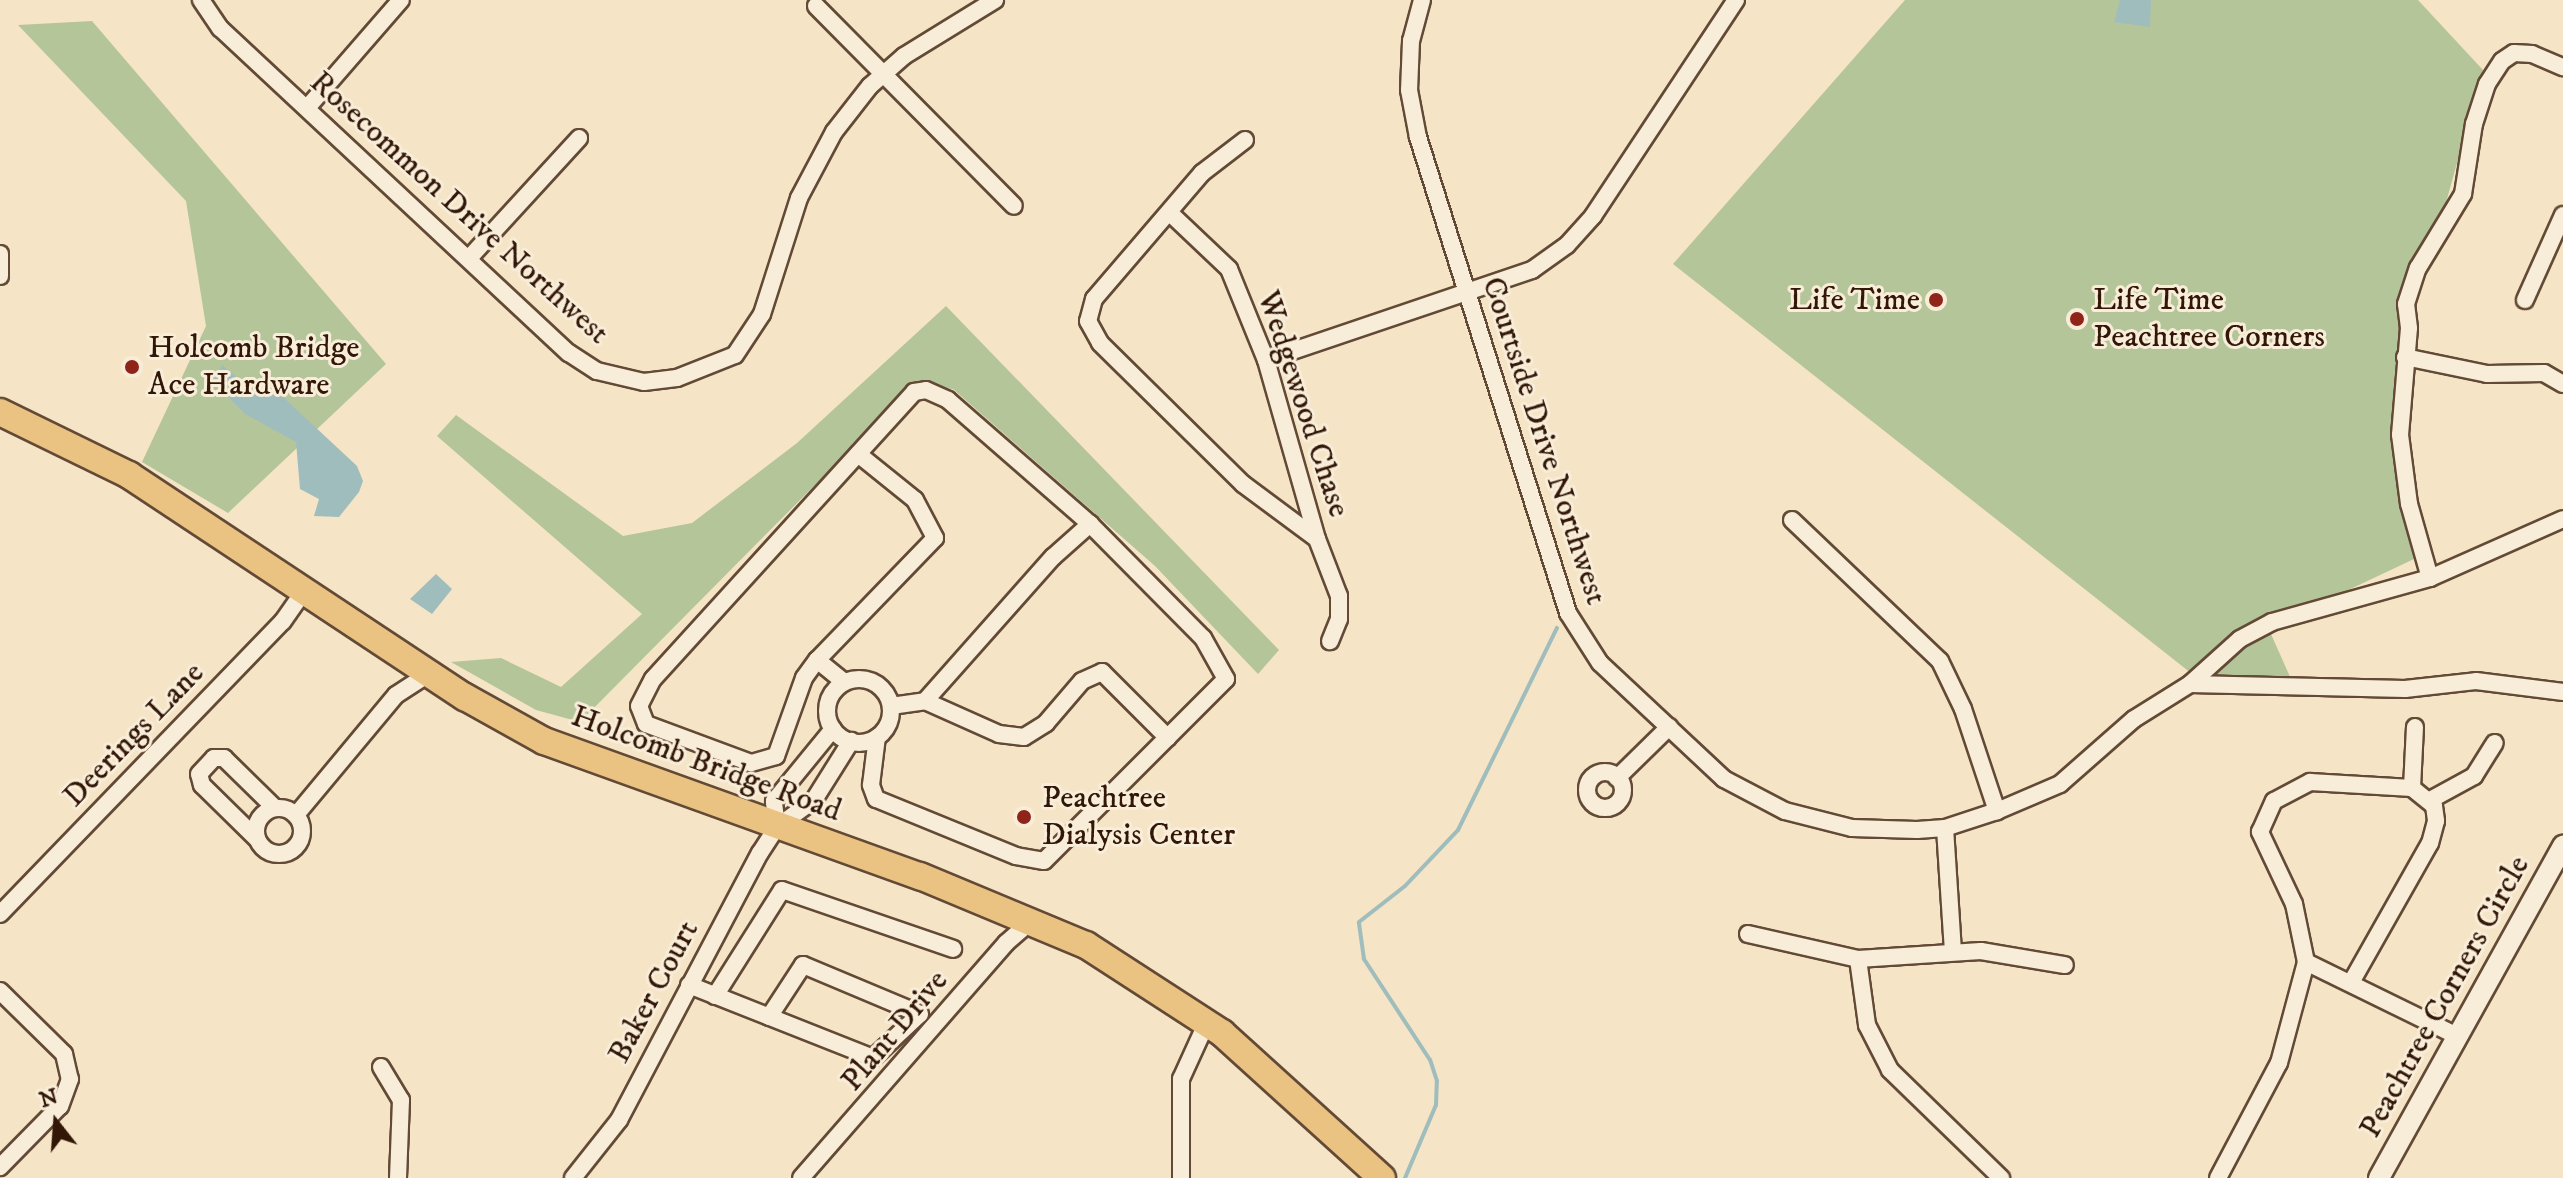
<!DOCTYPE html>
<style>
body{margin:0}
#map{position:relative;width:2563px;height:1178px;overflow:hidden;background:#f5e4c5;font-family:"IM FELL DW Pica",serif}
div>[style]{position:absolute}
.green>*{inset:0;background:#b5c59a}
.water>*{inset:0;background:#9fbdbc}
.stream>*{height:4px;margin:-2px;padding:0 2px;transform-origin:2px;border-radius:2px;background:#9fbdbc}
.roads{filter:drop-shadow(2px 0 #634a36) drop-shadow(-2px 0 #634a36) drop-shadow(0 2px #634a36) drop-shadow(0 -2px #634a36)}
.minor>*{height:16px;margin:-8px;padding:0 8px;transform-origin:8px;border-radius:8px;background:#f8edd9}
.minor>.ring{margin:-8px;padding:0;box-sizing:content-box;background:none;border:16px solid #f8edd9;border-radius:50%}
.tertiary>*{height:20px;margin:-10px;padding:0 10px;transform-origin:10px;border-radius:10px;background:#f8edd9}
.primary>*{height:26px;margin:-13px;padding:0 13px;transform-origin:13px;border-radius:13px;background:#eac282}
.dots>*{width:22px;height:22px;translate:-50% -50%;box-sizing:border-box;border:4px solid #f8edd9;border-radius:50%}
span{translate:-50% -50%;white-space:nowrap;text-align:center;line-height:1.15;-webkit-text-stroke:6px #f8edd9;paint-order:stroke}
.street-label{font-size:32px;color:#321707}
.poi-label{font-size:32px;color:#321707}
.right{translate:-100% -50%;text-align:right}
.left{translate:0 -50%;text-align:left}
.north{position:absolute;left:16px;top:1082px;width:80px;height:80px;-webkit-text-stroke:6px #f8edd9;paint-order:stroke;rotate:343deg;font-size:22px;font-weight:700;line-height:32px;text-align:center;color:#321707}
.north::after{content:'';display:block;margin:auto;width:28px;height:36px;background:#321707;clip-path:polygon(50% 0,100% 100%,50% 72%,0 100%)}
</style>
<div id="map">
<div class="green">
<div style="clip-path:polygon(1905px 0,2418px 0,2483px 70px,2435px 242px,2412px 296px,2400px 420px,2431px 551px,2308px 609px,2271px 634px,2291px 679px,2201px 681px,1673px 264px)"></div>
<div style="clip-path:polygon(92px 21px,386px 364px,228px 513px,142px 462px,206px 326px,186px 201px,18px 25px)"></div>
<div style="clip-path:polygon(946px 306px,1279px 650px,1258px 674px,1155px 566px,953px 389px,914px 385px,580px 722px,536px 710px,451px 662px,501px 658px,561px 687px,642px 614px,437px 436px,456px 415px,623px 536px,692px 523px,797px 443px)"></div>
</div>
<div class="water">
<div style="clip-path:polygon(2120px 0,2151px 0,2150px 27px,2114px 22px)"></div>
<div style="clip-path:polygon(222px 365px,255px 392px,283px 397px,357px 466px,363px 481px,359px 492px,339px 517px,314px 516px,319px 499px,300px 489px,296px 442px,245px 414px,225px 394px,214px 381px)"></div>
<div style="clip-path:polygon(436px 574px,452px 589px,432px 614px,410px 599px)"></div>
</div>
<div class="stream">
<div style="left:1405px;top:1178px;width:79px;rotate:-67deg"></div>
<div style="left:1436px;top:1105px;width:24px;rotate:-88deg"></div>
<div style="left:1437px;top:1081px;width:22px;rotate:-108deg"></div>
<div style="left:1430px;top:1060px;width:121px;rotate:-123.2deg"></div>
<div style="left:1364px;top:959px;width:37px;rotate:-98deg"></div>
<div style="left:1359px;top:922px;width:58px;rotate:-38deg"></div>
<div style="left:1405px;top:886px;width:77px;rotate:-46.6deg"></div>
<div style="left:1458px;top:830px;width:225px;rotate:-63.9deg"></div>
</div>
<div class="roads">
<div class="minor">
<div style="left:201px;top:0;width:34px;rotate:56deg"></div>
<div style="left:220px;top:28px;width:477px;rotate:43deg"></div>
<div style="left:569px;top:353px;width:33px;rotate:33deg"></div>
<div style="left:597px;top:371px;width:48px;rotate:13.2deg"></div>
<div style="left:644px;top:382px;width:33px;rotate:-7deg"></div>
<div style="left:677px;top:378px;width:62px;rotate:-21.6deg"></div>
<div style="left:735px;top:355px;width:49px;rotate:-56.6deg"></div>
<div style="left:762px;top:314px;width:122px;rotate:-72.3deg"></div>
<div style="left:799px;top:198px;width:75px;rotate:-62.1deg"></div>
<div style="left:834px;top:132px;width:58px;rotate:-52deg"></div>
<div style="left:870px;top:86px;width:45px;rotate:-41.4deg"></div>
<div style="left:904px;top:56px;width:107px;rotate:-31.6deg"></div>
<div style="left:1422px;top:0;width:42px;rotate:105deg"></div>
<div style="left:1411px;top:41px;width:49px;rotate:92.3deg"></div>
<div style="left:1409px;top:90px;width:48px;rotate:79.2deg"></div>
<div style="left:1418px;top:137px;width:499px;rotate:72.5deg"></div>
<div style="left:1568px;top:613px;width:59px;rotate:57.4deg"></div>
<div style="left:1600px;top:663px;width:170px;rotate:43.1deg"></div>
<div style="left:1724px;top:779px;width:69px;rotate:27.7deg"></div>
<div style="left:1785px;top:811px;width:69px;rotate:14.2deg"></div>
<div style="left:1852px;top:828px;width:65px;rotate:1.8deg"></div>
<div style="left:1917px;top:830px;width:28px;rotate:-4deg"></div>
<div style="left:1945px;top:828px;width:55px;rotate:-18.1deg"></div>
<div style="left:1997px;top:811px;width:69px;rotate:-23.2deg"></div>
<div style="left:2060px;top:784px;width:98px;rotate:-41.3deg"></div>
<div style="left:2134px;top:719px;width:66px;rotate:-32deg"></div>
<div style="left:2190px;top:684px;width:67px;rotate:-42deg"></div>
<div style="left:2240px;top:639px;width:36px;rotate:-28deg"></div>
<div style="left:2272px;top:622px;width:164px;rotate:-15.6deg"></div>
<div style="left:2430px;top:578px;width:145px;rotate:-23.9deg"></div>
<div style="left:816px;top:6px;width:281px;rotate:45.3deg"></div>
<div style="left:307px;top:108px;width:143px;rotate:-49deg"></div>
<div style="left:1245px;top:140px;width:54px;rotate:142.5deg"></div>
<div style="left:1202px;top:173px;width:166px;rotate:130.6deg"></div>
<div style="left:1094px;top:299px;width:23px;rotate:105deg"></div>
<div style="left:1088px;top:321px;width:25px;rotate:61deg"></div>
<div style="left:1100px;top:343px;width:201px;rotate:44.6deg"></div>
<div style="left:1243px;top:484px;width:92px;rotate:36.6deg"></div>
<div style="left:1171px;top:214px;width:80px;rotate:43.5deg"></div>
<div style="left:1229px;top:269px;width:98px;rotate:67.9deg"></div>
<div style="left:1266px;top:360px;width:186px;rotate:74.1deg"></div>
<div style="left:1317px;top:539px;width:61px;rotate:68.9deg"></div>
<div style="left:1339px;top:596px;width:23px;rotate:90deg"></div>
<div style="left:1339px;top:619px;width:24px;rotate:112deg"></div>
<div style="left:0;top:254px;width:22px;rotate:90deg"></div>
<div style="left:471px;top:256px;width:160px;rotate:-47.5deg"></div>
<div style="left:2525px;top:300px;width:93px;rotate:-65.9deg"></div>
<div style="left:2405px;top:357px;width:84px;rotate:11.7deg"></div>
<div style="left:2487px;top:374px;width:57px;rotate:-1deg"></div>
<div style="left:2544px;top:373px;width:22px;rotate:30deg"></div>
<div style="left:1266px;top:360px;width:281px;rotate:-18.7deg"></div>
<div style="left:1532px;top:270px;width:43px;rotate:-35.5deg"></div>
<div style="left:1567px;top:245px;width:39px;rotate:-48deg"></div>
<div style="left:1593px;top:216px;width:259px;rotate:-56.5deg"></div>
<div style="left:858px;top:454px;width:73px;rotate:38.9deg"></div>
<div style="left:915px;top:500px;width:43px;rotate:62.2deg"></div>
<div style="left:935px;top:538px;width:170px;rotate:134deg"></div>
<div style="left:817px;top:660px;width:22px;rotate:126deg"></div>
<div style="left:804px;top:678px;width:83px;rotate:109.7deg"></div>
<div style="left:776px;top:756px;width:26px;rotate:164deg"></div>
<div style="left:751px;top:763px;width:112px;rotate:-159.6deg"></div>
<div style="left:646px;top:724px;width:19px;rotate:-111deg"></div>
<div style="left:639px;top:706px;width:30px;rotate:-63deg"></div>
<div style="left:653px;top:679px;width:388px;rotate:-47.7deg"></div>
<div style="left:914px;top:392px;width:12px;rotate:-9deg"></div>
<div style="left:926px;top:390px;width:24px;rotate:24deg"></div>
<div style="left:948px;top:400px;width:189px;rotate:41.1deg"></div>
<div style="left:1090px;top:524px;width:161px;rotate:45.3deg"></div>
<div style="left:1203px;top:638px;width:47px;rotate:60.7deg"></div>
<div style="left:1226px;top:679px;width:257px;rotate:135deg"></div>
<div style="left:1044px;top:861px;width:28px;rotate:-170deg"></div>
<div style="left:1016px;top:856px;width:151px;rotate:-157.8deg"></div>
<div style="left:876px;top:799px;width:15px;rotate:-110deg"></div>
<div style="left:871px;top:785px;width:48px;rotate:-82.9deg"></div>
<div style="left:1792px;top:520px;width:204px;rotate:43.6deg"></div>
<div style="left:1940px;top:661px;width:53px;rotate:64.4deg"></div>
<div style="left:1963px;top:709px;width:108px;rotate:71.6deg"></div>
<div style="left:2430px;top:578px;width:77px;rotate:-105.8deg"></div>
<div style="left:2409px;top:504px;width:70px;rotate:-97.4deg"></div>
<div style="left:2400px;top:435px;width:107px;rotate:-85.2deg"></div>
<div style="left:2409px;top:328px;width:24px;rotate:-97deg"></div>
<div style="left:2406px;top:304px;width:38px;rotate:-72deg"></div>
<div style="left:2418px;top:268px;width:87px;rotate:-58.7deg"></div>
<div style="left:2463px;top:194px;width:71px;rotate:-81.1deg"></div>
<div style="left:2474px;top:124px;width:42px;rotate:-72deg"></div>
<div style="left:2487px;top:84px;width:27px;rotate:-57deg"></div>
<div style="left:2502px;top:61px;width:14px;rotate:-34deg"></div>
<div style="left:2514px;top:53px;width:18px;rotate:3deg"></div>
<div style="left:2532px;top:54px;width:34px;rotate:23deg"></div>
<div style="left:817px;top:660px;width:35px;rotate:39deg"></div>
<div class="ring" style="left:827px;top:679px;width:48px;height:48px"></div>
<div style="left:2190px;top:684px;width:215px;rotate:1.3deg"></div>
<div style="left:2405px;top:689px;width:71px;rotate:-6.4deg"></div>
<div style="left:2476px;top:681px;width:88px;rotate:7.2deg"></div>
<div style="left:925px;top:701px;width:81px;rotate:24deg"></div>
<div style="left:999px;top:734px;width:25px;rotate:7deg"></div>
<div style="left:1024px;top:737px;width:26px;rotate:-32deg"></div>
<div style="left:1046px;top:723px;width:55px;rotate:-49.4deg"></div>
<div style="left:1082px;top:681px;width:22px;rotate:-24deg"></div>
<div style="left:1102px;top:672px;width:93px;rotate:45deg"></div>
<div style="left:891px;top:706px;width:34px;rotate:-8deg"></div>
<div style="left:925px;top:701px;width:193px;rotate:-48.4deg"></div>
<div style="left:1053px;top:557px;width:50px;rotate:-41.7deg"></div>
<div class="ring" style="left:1587px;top:772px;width:20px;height:20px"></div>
<div style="left:1617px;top:778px;width:73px;rotate:-44.4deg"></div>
<div style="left:2412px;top:788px;width:61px;rotate:-87.2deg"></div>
<div style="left:2432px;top:799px;width:48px;rotate:-28.7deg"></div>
<div style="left:2474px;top:776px;width:39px;rotate:-58deg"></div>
<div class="ring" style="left:256px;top:808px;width:30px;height:30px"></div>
<div style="left:296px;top:815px;width:156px;rotate:-50.2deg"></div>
<div style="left:396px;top:695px;width:40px;rotate:-32.9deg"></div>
<div style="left:777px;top:827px;width:26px;rotate:-97deg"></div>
<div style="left:774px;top:801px;width:93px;rotate:-50.7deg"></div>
<div style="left:1945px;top:828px;width:123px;rotate:86.3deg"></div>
<div style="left:256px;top:838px;width:76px;rotate:-135.5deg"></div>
<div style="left:202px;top:785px;width:11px;rotate:-105deg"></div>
<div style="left:199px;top:774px;width:22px;rotate:-47deg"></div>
<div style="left:214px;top:758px;width:10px"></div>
<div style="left:224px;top:758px;width:71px;rotate:44.4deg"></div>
<div style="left:0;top:914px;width:407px;rotate:-46deg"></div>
<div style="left:283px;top:621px;width:37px;rotate:-55deg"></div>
<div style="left:1748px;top:934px;width:113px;rotate:12.8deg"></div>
<div style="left:1858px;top:959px;width:123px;rotate:-3.7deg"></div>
<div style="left:1981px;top:951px;width:85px;rotate:9.5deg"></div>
<div style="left:1858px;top:959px;width:67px;rotate:82.2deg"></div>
<div style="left:1867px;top:1025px;width:51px;rotate:62.9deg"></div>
<div style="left:1890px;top:1070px;width:155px;rotate:44.2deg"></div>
<div style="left:2306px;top:962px;width:166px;rotate:26.1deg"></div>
<div style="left:689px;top:985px;width:198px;rotate:21.6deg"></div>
<div style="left:873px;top:1058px;width:64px;rotate:-43.1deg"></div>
<div style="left:920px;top:1014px;width:127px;rotate:-157.3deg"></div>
<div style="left:803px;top:965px;width:62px;rotate:123.2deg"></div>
<div style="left:0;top:991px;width:90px;rotate:44.5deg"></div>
<div style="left:64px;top:1054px;width:26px;rotate:77deg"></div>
<div style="left:70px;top:1079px;width:29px;rotate:110deg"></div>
<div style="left:60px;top:1106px;width:86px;rotate:134.5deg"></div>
<div style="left:715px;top:996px;width:125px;rotate:-57.7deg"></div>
<div style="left:782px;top:890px;width:181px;rotate:19deg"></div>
<div style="left:381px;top:1067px;width:39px;rotate:59deg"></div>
<div style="left:401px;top:1100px;width:78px;rotate:92.2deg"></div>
<div style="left:573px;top:1178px;width:74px;rotate:-51.6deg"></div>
<div style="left:619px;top:1120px;width:302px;rotate:-62.2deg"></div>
<div style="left:760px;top:853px;width:31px;rotate:-57deg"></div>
<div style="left:777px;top:827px;width:46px;rotate:-36.1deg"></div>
<div style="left:814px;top:800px;width:70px;rotate:-57.9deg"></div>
<div style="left:801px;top:1178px;width:312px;rotate:-48.9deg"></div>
<div style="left:1006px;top:943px;width:35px;rotate:-41deg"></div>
<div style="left:1181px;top:1178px;width:99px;rotate:-90deg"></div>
<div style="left:1181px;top:1079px;width:63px;rotate:-65.5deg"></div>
<div style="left:2218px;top:1178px;width:130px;rotate:-62.1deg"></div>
<div style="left:2279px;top:1063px;width:105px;rotate:-75deg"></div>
<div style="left:2306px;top:962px;width:59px;rotate:-101.7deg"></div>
<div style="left:2294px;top:904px;width:80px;rotate:-115.3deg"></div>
<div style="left:2260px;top:832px;width:34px;rotate:-66deg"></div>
<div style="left:2274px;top:801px;width:41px;rotate:-27.8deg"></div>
<div style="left:2310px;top:782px;width:102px;rotate:3.4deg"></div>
<div style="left:2412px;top:788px;width:28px;rotate:39deg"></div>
<div style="left:2434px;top:806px;width:15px;rotate:82deg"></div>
<div style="left:2436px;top:821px;width:23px;rotate:105deg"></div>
<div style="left:2430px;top:843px;width:159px;rotate:119.5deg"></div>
</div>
<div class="tertiary">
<div style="left:2379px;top:1178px;width:380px;rotate:-61deg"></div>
</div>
<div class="primary">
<div style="left:0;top:412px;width:144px;rotate:26deg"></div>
<div style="left:129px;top:475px;width:403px;rotate:33.5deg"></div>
<div style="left:465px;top:697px;width:90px;rotate:29.1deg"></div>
<div style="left:544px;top:741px;width:400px;rotate:19.8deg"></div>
<div style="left:920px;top:876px;width:180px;rotate:22.6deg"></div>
<div style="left:1086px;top:945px;width:162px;rotate:32.9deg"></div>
<div style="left:1222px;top:1033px;width:216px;rotate:42.2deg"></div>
</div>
</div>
<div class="dots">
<div style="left:1936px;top:300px;background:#8f2418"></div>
<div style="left:2077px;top:319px;background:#8f2418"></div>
<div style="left:132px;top:367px;background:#8f2418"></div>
<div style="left:1024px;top:817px;background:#8f2418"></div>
</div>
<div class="street-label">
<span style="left:459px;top:208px;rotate:42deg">Rosecommon Drive Northwest</span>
<span style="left:1303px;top:404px;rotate:72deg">Wedgewood Chase</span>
<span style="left:1544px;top:441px;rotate:72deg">Courtside Drive Northwest</span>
<span style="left:134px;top:735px;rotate:-46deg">Deerings Lane</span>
<span style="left:706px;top:764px;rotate:20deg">Holcomb Bridge Road</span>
<span style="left:654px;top:992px;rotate:-62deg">Baker Court</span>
<span style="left:2445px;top:997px;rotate:-61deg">Peachtree Corners Circle</span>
<span style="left:895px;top:1031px;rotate:-50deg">Plant Drive</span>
</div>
<div class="poi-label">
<span class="right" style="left:1920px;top:300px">Life Time</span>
<span class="left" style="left:2093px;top:319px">Life Time<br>Peachtree Corners</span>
<span class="left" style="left:148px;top:367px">Holcomb Bridge<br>Ace Hardware</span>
<span class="left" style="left:1042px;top:817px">Peachtree<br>Dialysis Center</span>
</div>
<div class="north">N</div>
</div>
